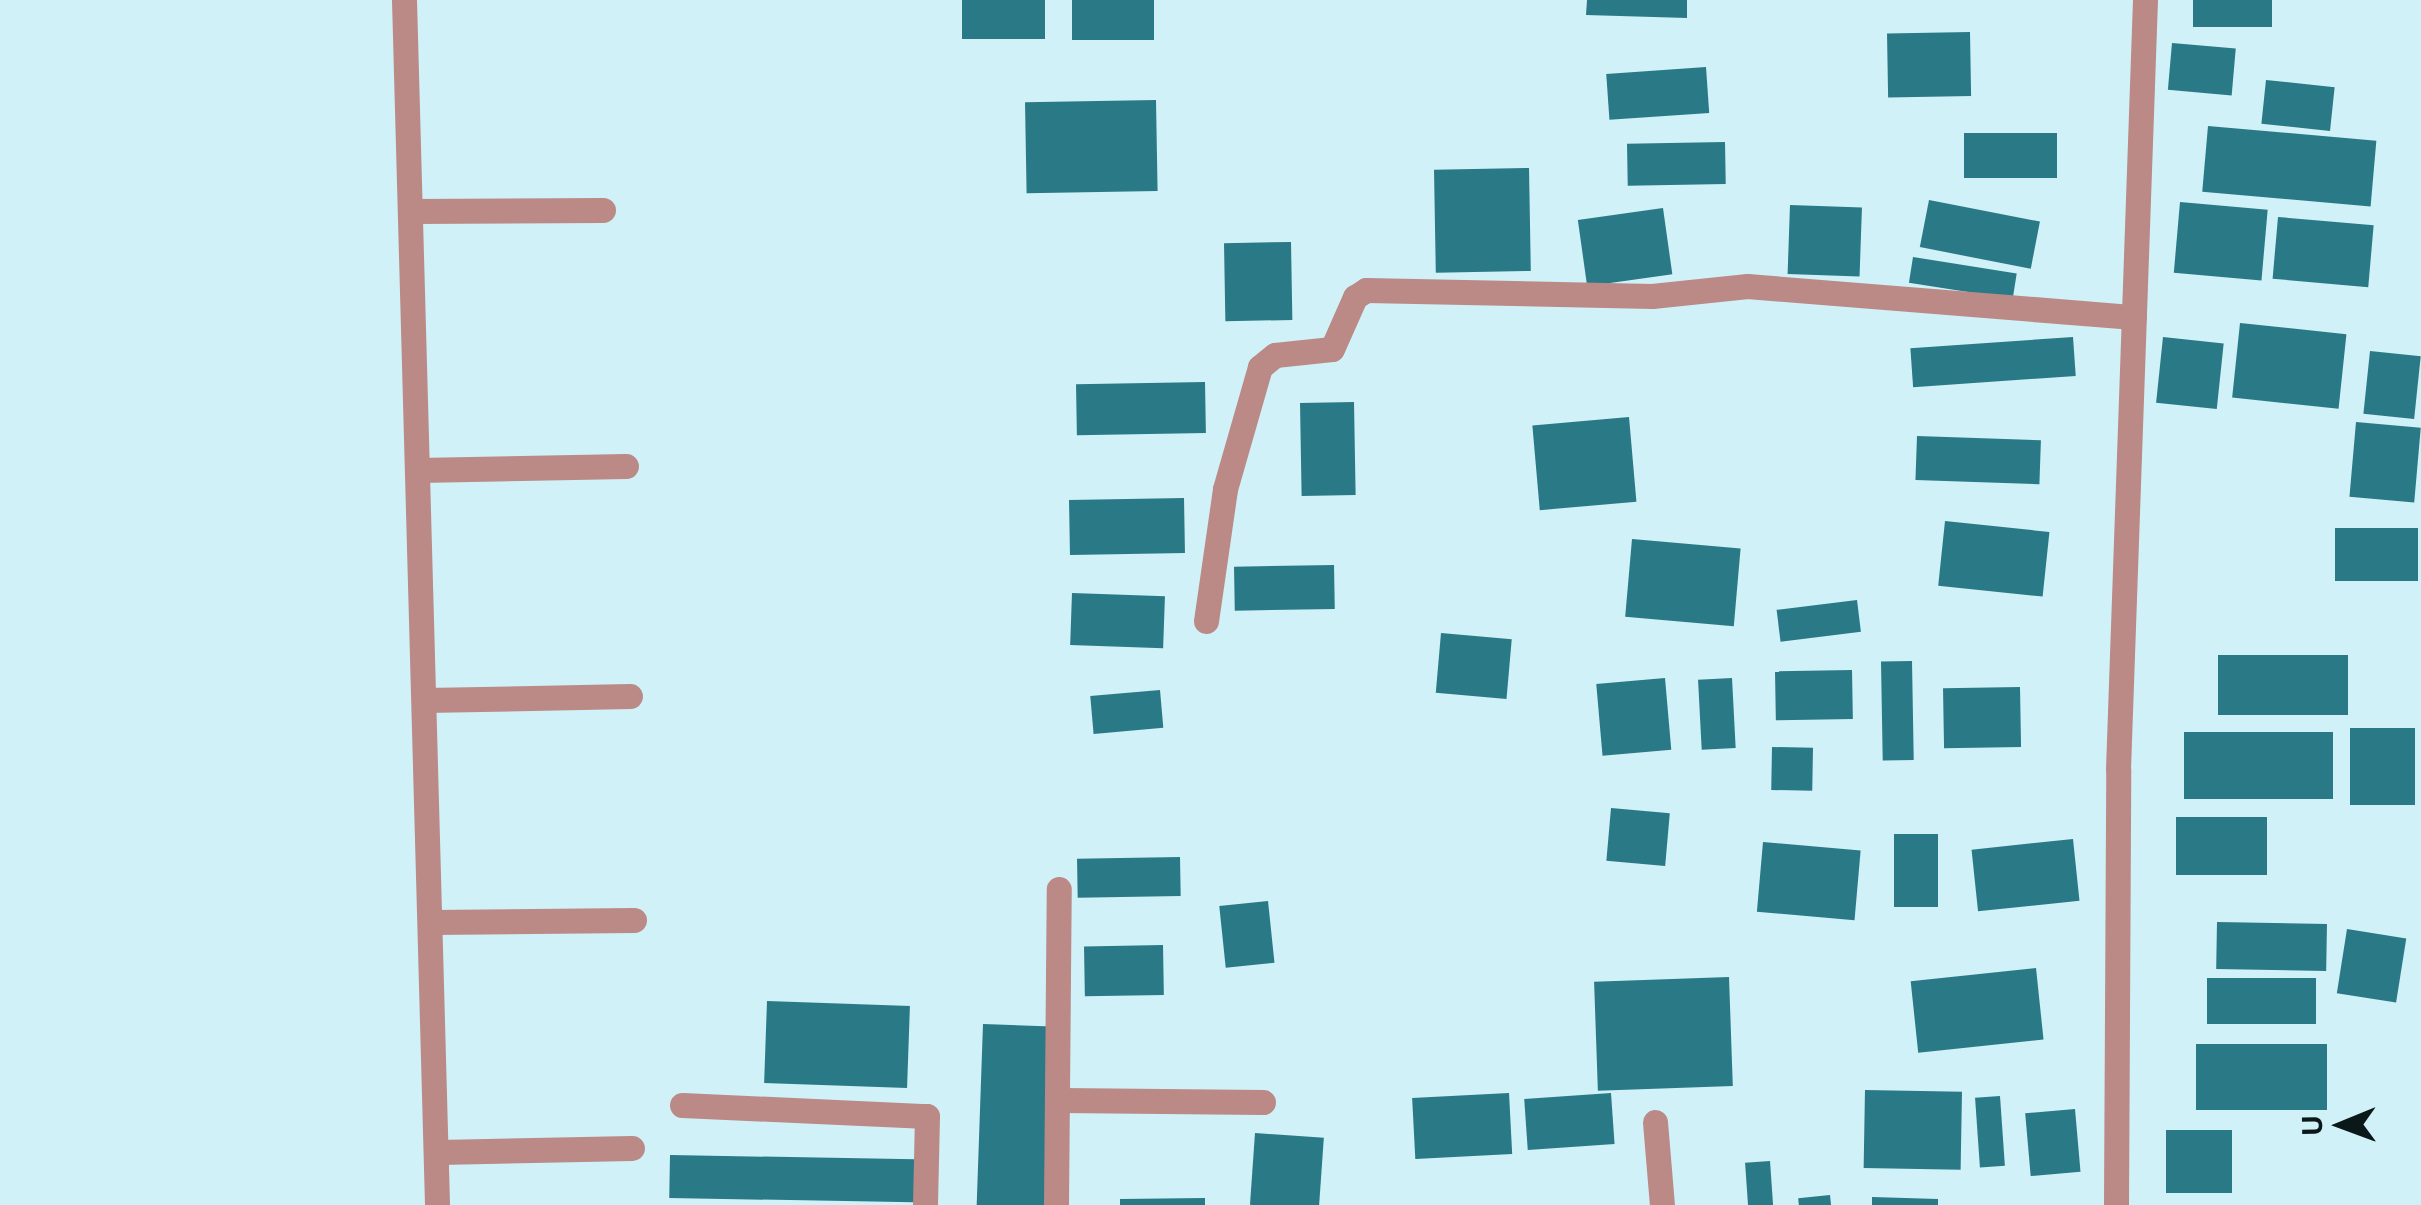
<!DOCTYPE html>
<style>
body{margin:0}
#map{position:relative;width:2421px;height:1205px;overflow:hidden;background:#cff1f7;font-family:"Noto Sans",sans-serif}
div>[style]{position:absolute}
.building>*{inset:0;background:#2a7986;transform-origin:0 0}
.street>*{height:25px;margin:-12.5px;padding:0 12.5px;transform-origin:12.5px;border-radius:12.5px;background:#bb8986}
span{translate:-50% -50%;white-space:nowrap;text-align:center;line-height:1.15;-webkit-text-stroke:8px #cff1f7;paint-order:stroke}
.north{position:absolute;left:2291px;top:1075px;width:100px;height:100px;-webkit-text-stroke:8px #cff1f7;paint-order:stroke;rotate:269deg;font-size:28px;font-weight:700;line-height:40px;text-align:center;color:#0b181a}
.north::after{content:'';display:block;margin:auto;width:35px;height:45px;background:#0b181a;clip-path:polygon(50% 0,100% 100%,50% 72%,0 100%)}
</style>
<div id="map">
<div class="building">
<div style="left:962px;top:0;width:83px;height:39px"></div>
<div style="left:1072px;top:0;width:82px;height:40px"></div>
<div style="clip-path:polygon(1587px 0,1687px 0,1687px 18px,1586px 15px)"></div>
<div style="left:2193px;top:0;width:79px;height:27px"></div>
<div style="left:1970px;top:32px;width:64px;height:83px;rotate:89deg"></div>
<div style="left:2172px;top:43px;width:64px;height:47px;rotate:5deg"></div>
<div style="left:1706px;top:67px;width:46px;height:100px;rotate:86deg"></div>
<div style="left:2266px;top:80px;width:69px;height:44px;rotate:6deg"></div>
<div style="left:1156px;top:100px;width:91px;height:131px;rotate:89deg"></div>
<div style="left:2208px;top:126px;width:169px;height:66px;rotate:5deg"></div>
<div style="left:2057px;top:133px;width:45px;height:93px;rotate:90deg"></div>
<div style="left:1725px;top:142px;width:42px;height:98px;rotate:89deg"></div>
<div style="left:1529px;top:168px;width:103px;height:95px;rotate:89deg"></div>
<div style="left:1929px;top:200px;width:113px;height:48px;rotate:11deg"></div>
<div style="left:2180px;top:202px;width:88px;height:71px;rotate:5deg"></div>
<div style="left:1790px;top:205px;width:72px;height:69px;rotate:2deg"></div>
<div style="left:1663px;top:208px;width:67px;height:86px;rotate:82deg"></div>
<div style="left:2278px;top:217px;width:96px;height:62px;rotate:5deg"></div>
<div style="left:1291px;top:242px;width:78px;height:67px;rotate:89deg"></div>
<div style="left:1913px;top:257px;width:105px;height:26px;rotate:9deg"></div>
<div style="left:2240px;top:323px;width:107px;height:75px;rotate:6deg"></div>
<div style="left:2073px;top:337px;width:39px;height:163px;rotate:86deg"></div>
<div style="left:2163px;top:337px;width:61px;height:66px;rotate:6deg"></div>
<div style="left:2370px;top:351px;width:51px;height:63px;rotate:6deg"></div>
<div style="left:1205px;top:382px;width:51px;height:129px;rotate:89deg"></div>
<div style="left:1354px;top:402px;width:93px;height:54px;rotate:89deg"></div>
<div style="left:1629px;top:417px;width:85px;height:97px;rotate:85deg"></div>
<div style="left:2356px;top:422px;width:65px;height:75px;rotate:5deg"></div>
<div style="left:1917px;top:436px;width:124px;height:44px;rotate:2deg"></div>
<div style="left:1184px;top:498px;width:55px;height:115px;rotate:89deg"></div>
<div style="left:1945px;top:521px;width:105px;height:65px;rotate:6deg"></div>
<div style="left:2335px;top:528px;width:83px;height:53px"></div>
<div style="left:1632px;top:539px;width:109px;height:78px;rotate:5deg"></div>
<div style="left:1334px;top:565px;width:44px;height:100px;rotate:89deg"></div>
<div style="left:1072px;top:593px;width:93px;height:52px;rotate:2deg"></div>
<div style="left:1857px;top:600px;width:32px;height:81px;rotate:83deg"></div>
<div style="left:1441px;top:633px;width:71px;height:60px;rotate:5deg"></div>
<div style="left:2218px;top:655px;width:130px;height:60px"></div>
<div style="left:1912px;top:661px;width:99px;height:31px;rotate:89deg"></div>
<div style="left:1852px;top:670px;width:49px;height:77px;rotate:89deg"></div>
<div style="left:1665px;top:678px;width:72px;height:69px;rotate:85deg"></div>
<div style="left:1732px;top:678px;width:70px;height:34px;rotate:87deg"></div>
<div style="left:2020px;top:687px;width:60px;height:77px;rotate:89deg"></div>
<div style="left:1160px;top:690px;width:38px;height:70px;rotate:85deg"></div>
<div style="left:2350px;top:728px;width:65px;height:77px"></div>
<div style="left:2184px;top:732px;width:149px;height:67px"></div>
<div style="left:1772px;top:747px;width:41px;height:43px;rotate:1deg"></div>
<div style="left:1611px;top:808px;width:59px;height:53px;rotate:5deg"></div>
<div style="left:2176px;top:817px;width:91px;height:58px"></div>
<div style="left:1894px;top:834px;width:44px;height:73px"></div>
<div style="left:2073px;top:839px;width:62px;height:102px;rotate:84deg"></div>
<div style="left:1763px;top:842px;width:98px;height:70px;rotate:5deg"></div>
<div style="left:1180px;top:857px;width:39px;height:103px;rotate:89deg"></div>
<div style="left:1268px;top:901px;width:62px;height:49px;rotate:84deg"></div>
<div style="left:2217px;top:922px;width:110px;height:47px;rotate:1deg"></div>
<div style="left:2347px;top:929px;width:60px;height:65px;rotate:9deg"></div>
<div style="left:1163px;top:945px;width:50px;height:79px;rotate:89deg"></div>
<div style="left:2036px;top:968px;width:72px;height:126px;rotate:84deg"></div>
<div style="left:1729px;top:977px;width:109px;height:135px;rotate:88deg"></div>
<div style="left:2207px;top:978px;width:109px;height:46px"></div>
<div style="left:767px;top:1001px;width:143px;height:82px;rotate:2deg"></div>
<div style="left:983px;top:1024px;width:69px;height:181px;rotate:2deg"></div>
<div style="left:2196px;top:1044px;width:131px;height:66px"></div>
<div style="left:1865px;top:1090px;width:97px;height:78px;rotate:1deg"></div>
<div style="left:1509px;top:1093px;width:61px;height:97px;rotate:87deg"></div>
<div style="left:1611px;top:1093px;width:51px;height:87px;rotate:86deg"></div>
<div style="left:2000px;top:1096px;width:70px;height:25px;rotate:86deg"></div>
<div style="left:2075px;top:1109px;width:63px;height:50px;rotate:85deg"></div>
<div style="left:2166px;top:1130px;width:66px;height:63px"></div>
<div style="left:1255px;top:1133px;width:69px;height:72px;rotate:4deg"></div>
<div style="left:670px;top:1155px;width:245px;height:43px;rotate:1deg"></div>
<div style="left:1770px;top:1161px;width:44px;height:25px;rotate:86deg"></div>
<div style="left:1830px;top:1195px;width:10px;height:32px;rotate:84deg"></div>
<div style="clip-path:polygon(1872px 1197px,1938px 1199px,1938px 1205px,1872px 1205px)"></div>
<div style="clip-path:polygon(1205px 1198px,1205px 1205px,1120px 1205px,1120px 1199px)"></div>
</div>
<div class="street">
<div style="left:404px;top:0;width:1205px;rotate:88.43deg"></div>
<div style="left:411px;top:211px;width:192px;rotate:-0.3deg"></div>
<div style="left:418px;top:470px;width:208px;rotate:-1.1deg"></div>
<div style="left:1206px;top:621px;width:133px;rotate:-81.8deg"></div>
<div style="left:1225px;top:489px;width:127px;rotate:-74deg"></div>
<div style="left:1260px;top:367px;width:19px;rotate:-39deg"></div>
<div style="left:1275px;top:355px;width:57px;rotate:-6deg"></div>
<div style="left:1332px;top:349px;width:57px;rotate:-66.1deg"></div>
<div style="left:1355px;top:297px;width:13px;rotate:-32deg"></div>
<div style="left:1366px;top:290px;width:286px;rotate:1.2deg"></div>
<div style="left:1652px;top:296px;width:96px;rotate:-6deg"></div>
<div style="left:1747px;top:286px;width:388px;rotate:4.6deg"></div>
<div style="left:425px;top:700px;width:205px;rotate:-1.1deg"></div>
<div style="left:432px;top:922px;width:202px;rotate:-0.6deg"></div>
<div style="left:1061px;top:1100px;width:202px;rotate:0.6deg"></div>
<div style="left:682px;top:1105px;width:245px;rotate:2.6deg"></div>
<div style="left:927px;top:1116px;width:89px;rotate:91.3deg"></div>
<div style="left:1655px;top:1122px;width:83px;rotate:85.2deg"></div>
<div style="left:439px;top:1152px;width:193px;rotate:-1.2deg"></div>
<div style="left:1056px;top:1205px;width:316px;rotate:-89.5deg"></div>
<div style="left:2116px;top:1205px;width:436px;rotate:-89.7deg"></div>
<div style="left:2118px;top:769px;width:769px;rotate:-87.99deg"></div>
</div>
<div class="north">U</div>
</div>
